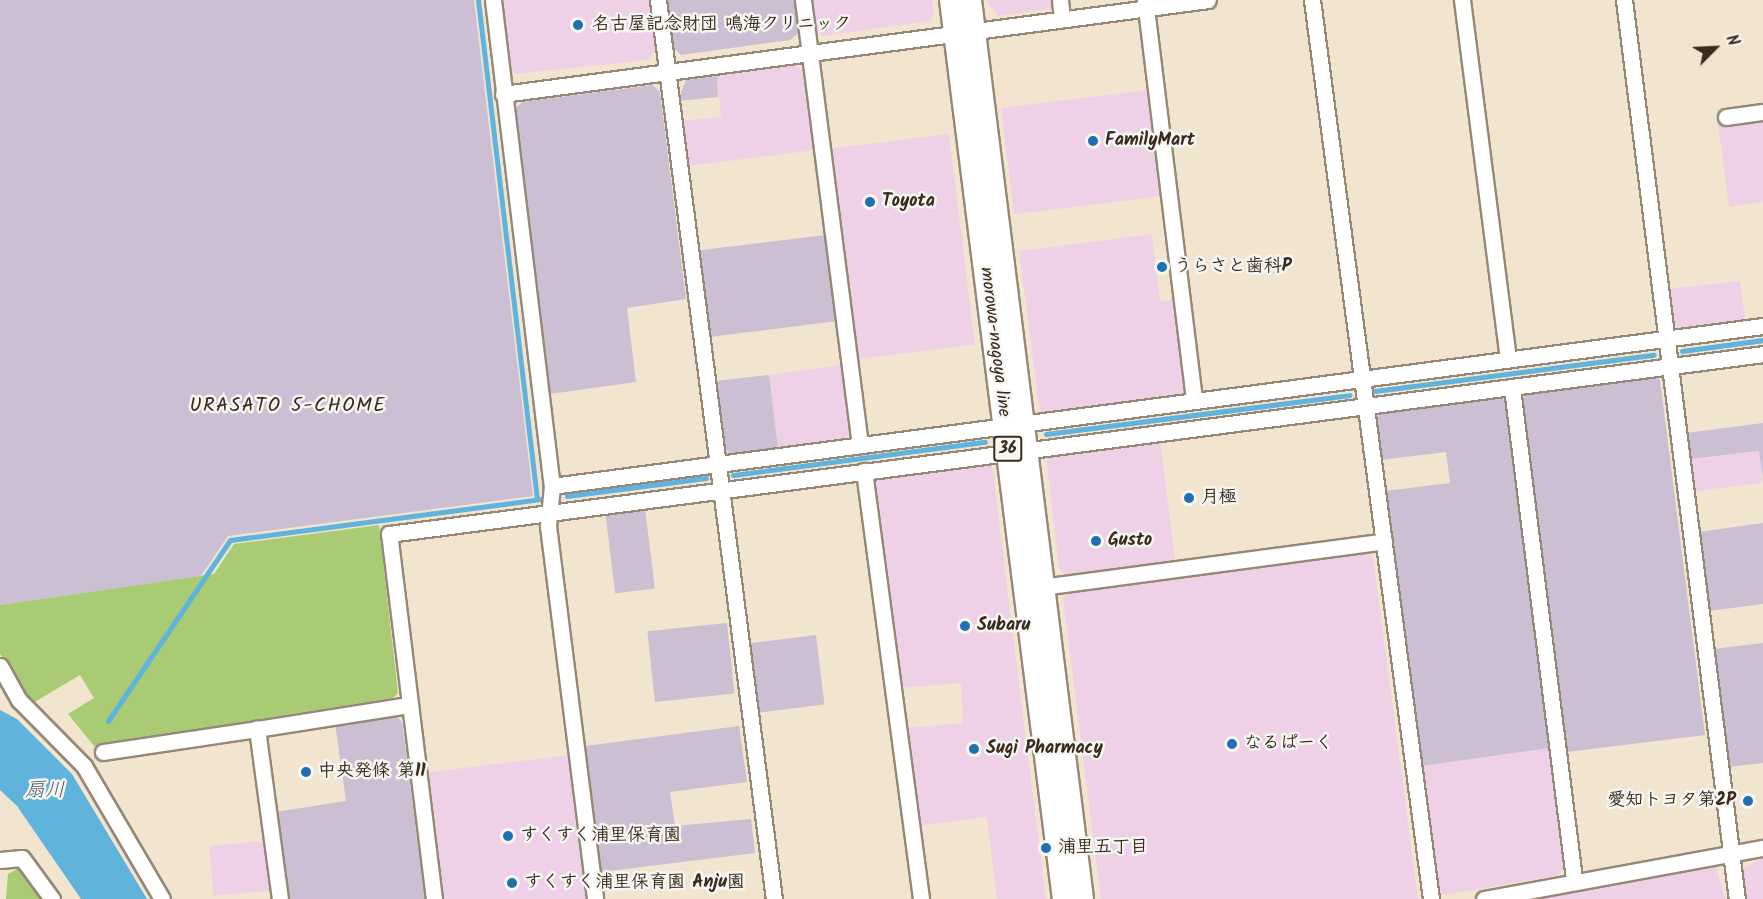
<!DOCTYPE html>
<meta charset="utf-8">
<style>
body{margin:0}
#map{position:relative;width:1763px;height:899px;overflow:hidden;background:#f2e5cf;font-family:Kalam,"Klee One",sans-serif}
div>[style]{position:absolute}
.built>*{inset:0;background:#eed0e7;transform-origin:0 0}
.industrial>*{inset:0;background:#ccbed3;transform-origin:0 0}
.green>*{inset:0;background:#a8cb74}
.water>*{inset:0;background:#60b3dc}
.stream>*{height:5px;margin:-2.5px;padding:0 2.5px;transform-origin:2.5px;border-radius:2.5px;background:#60b3dc}
.roads{filter:drop-shadow(2px 0 #968876) drop-shadow(-2px 0 #968876) drop-shadow(0 2px #968876) drop-shadow(0 -2px #968876)}
.street>*{height:15px;margin:-7.5px;padding:0 7.5px;transform-origin:7.5px;border-radius:7.5px;background:#fff}
.primary>*{height:22px;margin:-11px;padding:0 11px;transform-origin:11px;border-radius:11px;background:#fff}
.dots>*{width:16px;height:16px;translate:-50% -50%;box-sizing:border-box;border:3px solid #f6f6f2;border-radius:50%}
span{translate:-50% -50%;white-space:nowrap;text-align:center;line-height:1.15;-webkit-text-stroke:5px #f6f6f2;paint-order:stroke}
.shield-label span{padding:2px 4px;background:#f6f6f2;border:2px solid;border-radius:4px;-webkit-text-stroke-width:0}
.shield-label{font-size:16px;color:#3b2a1e;font-weight:700}
.poi-label{font-size:18px;color:#3b2a1e;font-weight:700}
.left{translate:0 -50%;text-align:left}
.right{translate:-100% -50%;text-align:right}
.street-label{font-size:18px;color:#3b2a1e}
.neighbourhood-label{font-size:20px;color:#3b2a1e;letter-spacing:1.5px}
.water-label{font-size:20px;color:#485a60;font-style:italic}
.north{position:absolute;left:1685px;top:18px;width:60px;height:60px;-webkit-text-stroke:4px #f6f6f2;paint-order:stroke;rotate:66deg;font-size:16px;font-weight:700;line-height:24px;text-align:center;color:#3b2a1e}
.north::after{content:'';display:block;margin:auto;width:21px;height:27px;background:#3b2a1e;clip-path:polygon(50% 0,100% 100%,50% 72%,0 100%)}
</style>
<div id="map">
<div class="built">
<div style="clip-path:polygon(500px 0,649px 0,655px 51px,648px 60px,515px 74px,509px 69px)"></div>
<div style="clip-path:polygon(812px 0,932px 0,934px 15px,929px 21px,823px 36px,816px 30px)"></div>
<div style="clip-path:polygon(986px 0,1054px 0,1055px 3px,1050px 9px,998px 16px)"></div>
<div style="clip-path:polygon(797px 65px,806px 73px,815px 150px,687px 166px,681px 121px,721px 117px,717px 76px)"></div>
<div style="left:1147px;top:90px;width:107px;height:147px;rotate:83deg"></div>
<div style="clip-path:polygon(1763px 118px,1763px 202px,1729px 207px,1718px 123px)"></div>
<div style="left:949px;top:134px;width:212px;height:119px;rotate:83deg"></div>
<div style="clip-path:polygon(1152px 234px,1160px 302px,1173px 300px,1185px 388px,1180px 395px,1040px 413px,1019px 251px)"></div>
<div style="clip-path:polygon(1740px 281px,1745px 321px,1680px 329px,1673px 324px,1669px 289px)"></div>
<div style="clip-path:polygon(841px 365px,851px 432px,846px 439px,778px 448px,769px 375px)"></div>
<div style="clip-path:polygon(1160px 440px,1175px 561px,1066px 576px,1059px 569px,1046px 455px)"></div>
<div style="left:1759px;top:451px;width:32px;height:69px;rotate:83deg"></div>
<div style="clip-path:polygon(992px 464px,1023px 716px,1046px 899px,997px 899px,987px 817px,916px 826px,904px 728px,963px 723px,961px 683px,899px 688px,873px 484px,879px 477px)"></div>
<div style="clip-path:polygon(1364px 552px,1373px 557px,1418px 899px,1101px 899px,1063px 599px,1067px 592px)"></div>
<div style="clip-path:polygon(1550px 748px,1564px 867px,1558px 875px,1445px 895px,1437px 888px,1421px 766px)"></div>
<div style="left:570px;top:755px;width:145px;height:142px;rotate:83deg"></div>
<div style="left:266px;top:841px;width:50px;height:57px;rotate:85deg"></div>
<div style="clip-path:polygon(1763px 858px,1763px 899px,1746px 899px,1742px 869px)"></div>
<div style="clip-path:polygon(1716px 866px,1725px 899px,1541px 899px,1541px 898px)"></div>
</div>
<div class="industrial">
<div style="clip-path:polygon(0 0,474px 0,533px 496px,228px 536px,201px 576px,0 605px)"></div>
<div style="clip-path:polygon(667px 0,796px 0,800px 32px,790px 40px,681px 55px,674px 48px)"></div>
<div style="clip-path:polygon(717px 76px,718px 97px,678px 101px,686px 80px)"></div>
<div style="clip-path:polygon(653px 85px,660px 92px,686px 299px,627px 308px,636px 382px,550px 394px,514px 110px,522px 102px)"></div>
<div style="left:825px;top:235px;width:87px;height:128px;rotate:83deg"></div>
<div style="clip-path:polygon(769px 375px,778px 448px,732px 455px,724px 448px,715px 381px)"></div>
<div style="clip-path:polygon(1655px 376px,1660px 380px,1705px 735px,1567px 752px,1522px 401px,1528px 392px)"></div>
<div style="clip-path:polygon(1498px 397px,1506px 401px,1550px 748px,1421px 766px,1385px 491px,1450px 483px,1446px 452px,1381px 460px,1376px 418px,1383px 412px)"></div>
<div style="clip-path:polygon(1763px 423px,1763px 479px,1759px 451px,1690px 459px,1687px 433px)"></div>
<div style="left:645px;top:508px;width:81px;height:40px;rotate:83deg"></div>
<div style="clip-path:polygon(1763px 523px,1763px 604px,1709px 611px,1699px 532px)"></div>
<div style="left:727px;top:623px;width:71px;height:80px;rotate:84deg"></div>
<div style="left:816px;top:635px;width:70px;height:67px;rotate:83deg"></div>
<div style="clip-path:polygon(1763px 643px,1763px 763px,1729px 767px,1713px 649px)"></div>
<div style="clip-path:polygon(394px 713px,402px 722px,425px 899px,286px 899px,275px 812px,346px 801px,335px 723px)"></div>
<div style="clip-path:polygon(739px 726px,747px 782px,670px 792px,675px 826px,751px 819px,755px 853px,601px 872px,585px 746px)"></div>
</div>
<div class="green">
<div style="clip-path:polygon(379px 525px,398px 693px,393px 698px,94px 746px,68px 714px,94px 698px,80px 675px,33px 703px,0 654px,0 605px,214px 574px,234px 544px)"></div>
<div style="clip-path:polygon(20px 867px,46px 899px,6px 899px,8px 874px)"></div>
</div>
<div class="water">
<div style="clip-path:polygon(0 710px,17px 719px,72px 774px,147px 899px,81px 899px,17px 806px,0 790px)"></div>
</div>
<div class="stream">
<div style="left:478px;top:0;width:502px;rotate:83.26deg"></div>
<div style="left:1682px;top:351px;width:82px;rotate:-7.7deg"></div>
<div style="left:1375px;top:391px;width:281px;rotate:-7.4deg"></div>
<div style="left:1046px;top:434px;width:306px;rotate:-7.3deg"></div>
<div style="left:733px;top:475px;width:254px;rotate:-7.5deg"></div>
<div style="left:567px;top:496px;width:140px;rotate:-7.4deg"></div>
<div style="left:108px;top:721px;width:218px;rotate:-56deg"></div>
<div style="left:230px;top:540px;width:315px;rotate:-7.5deg"></div>
</div>
<div class="roads">
<div class="street">
<div style="left:493px;top:0;width:490px;rotate:83.1deg"></div>
<div style="left:552px;top:486px;width:40px;rotate:95.7deg"></div>
<div style="left:548px;top:526px;width:376px;rotate:82.8deg"></div>
<div style="left:658px;top:0;width:906px;rotate:82.65deg"></div>
<div style="left:803px;top:0;width:449px;rotate:82.7deg"></div>
<div style="left:1060px;top:0;width:19px;rotate:84deg"></div>
<div style="left:1145px;top:0;width:403px;rotate:83deg"></div>
<div style="left:1312px;top:0;width:907px;rotate:82.46deg"></div>
<div style="left:1462px;top:0;width:362px;rotate:82.7deg"></div>
<div style="left:1624px;top:0;width:906px;rotate:82.84deg"></div>
<div style="left:503px;top:94px;width:711px;rotate:-7.59deg"></div>
<div style="left:1726px;top:117px;width:37px;rotate:-8deg"></div>
<div style="left:1512px;top:388px;width:498px;rotate:82.8deg"></div>
<div style="left:864px;top:471px;width:432px;rotate:82.4deg"></div>
<div style="left:552px;top:486px;width:1222px;rotate:-7.53deg"></div>
<div style="left:1034px;top:588px;width:353px;rotate:-7.6deg"></div>
<div style="left:0;top:666px;width:39px;rotate:61deg"></div>
<div style="left:19px;top:700px;width:93px;rotate:45.4deg"></div>
<div style="left:84px;top:766px;width:154px;rotate:59.6deg"></div>
<div style="left:103px;top:752px;width:156px;rotate:-8.5deg"></div>
<div style="left:0;top:860px;width:22px;rotate:-5deg"></div>
<div style="left:22px;top:858px;width:51px;rotate:53.8deg"></div>
<div style="left:280px;top:899px;width:172px;rotate:-97.7deg"></div>
<div style="left:257px;top:729px;width:154px;rotate:-9deg"></div>
<div style="left:434px;top:899px;width:368px;rotate:-97deg"></div>
<div style="left:389px;top:534px;width:1386px;rotate:-7.46deg"></div>
<div style="left:1484px;top:899px;width:284px;rotate:-10.4deg"></div>
</div>
<div class="primary">
<div style="left:951px;top:0;width:906px;rotate:82.84deg"></div>
<div style="left:970px;top:0;width:906px;rotate:82.9deg"></div>
</div>
</div>
<div class="dots">
<div style="left:578px;top:25px;background:#1f6fb2"></div>
<div style="left:1093px;top:141px;background:#1f6fb2"></div>
<div style="left:870px;top:202px;background:#1f6fb2"></div>
<div style="left:1162px;top:267px;background:#1f6fb2"></div>
<div style="left:1189px;top:498px;background:#1f6fb2"></div>
<div style="left:1096px;top:541px;background:#1f6fb2"></div>
<div style="left:965px;top:626px;background:#1f6fb2"></div>
<div style="left:1232px;top:744px;background:#1f6fb2"></div>
<div style="left:974px;top:749px;background:#1f6fb2"></div>
<div style="left:306px;top:772px;background:#1f6fb2"></div>
<div style="left:1748px;top:801px;background:#1f6fb2"></div>
<div style="left:508px;top:836px;background:#1f6fb2"></div>
<div style="left:1046px;top:848px;background:#1f6fb2"></div>
<div style="left:512px;top:883px;background:#1f6fb2"></div>
</div>
<div class="shield-label">
<span style="left:1008px;top:449px">36</span>
</div>
<div class="poi-label">
<span class="left" style="left:592px;top:25px">名古屋記念財団 鳴海クリニック</span>
<span class="left" style="left:1105px;top:141px">FamilyMart</span>
<span class="left" style="left:882px;top:202px">Toyota</span>
<span class="left" style="left:1174px;top:267px">うらさと歯科P</span>
<span class="left" style="left:1201px;top:498px">月極</span>
<span class="left" style="left:1108px;top:541px">Gusto</span>
<span class="left" style="left:977px;top:626px">Subaru</span>
<span class="left" style="left:1244px;top:744px">なるぱーく</span>
<span class="left" style="left:986px;top:749px">Sugi Pharmacy</span>
<span class="left" style="left:318px;top:772px">中央発條 第11</span>
<span class="right" style="left:1736px;top:801px">愛知トヨタ第2P</span>
<span class="left" style="left:520px;top:836px">すくすく浦里保育園</span>
<span class="left" style="left:1058px;top:848px">浦里五丁目</span>
<span class="left" style="left:524px;top:883px">すくすく浦里保育園 Anju園</span>
</div>
<div class="street-label">
<span style="left:994px;top:342px;rotate:83deg">morowa-nagoya line</span>
</div>
<div class="neighbourhood-label">
<span style="left:288px;top:406px">URASATO 5-CHOME</span>
</div>
<div class="water-label">
<span style="left:45px;top:791px">扇川</span>
</div>
<div class="north">N</div>
</div>
